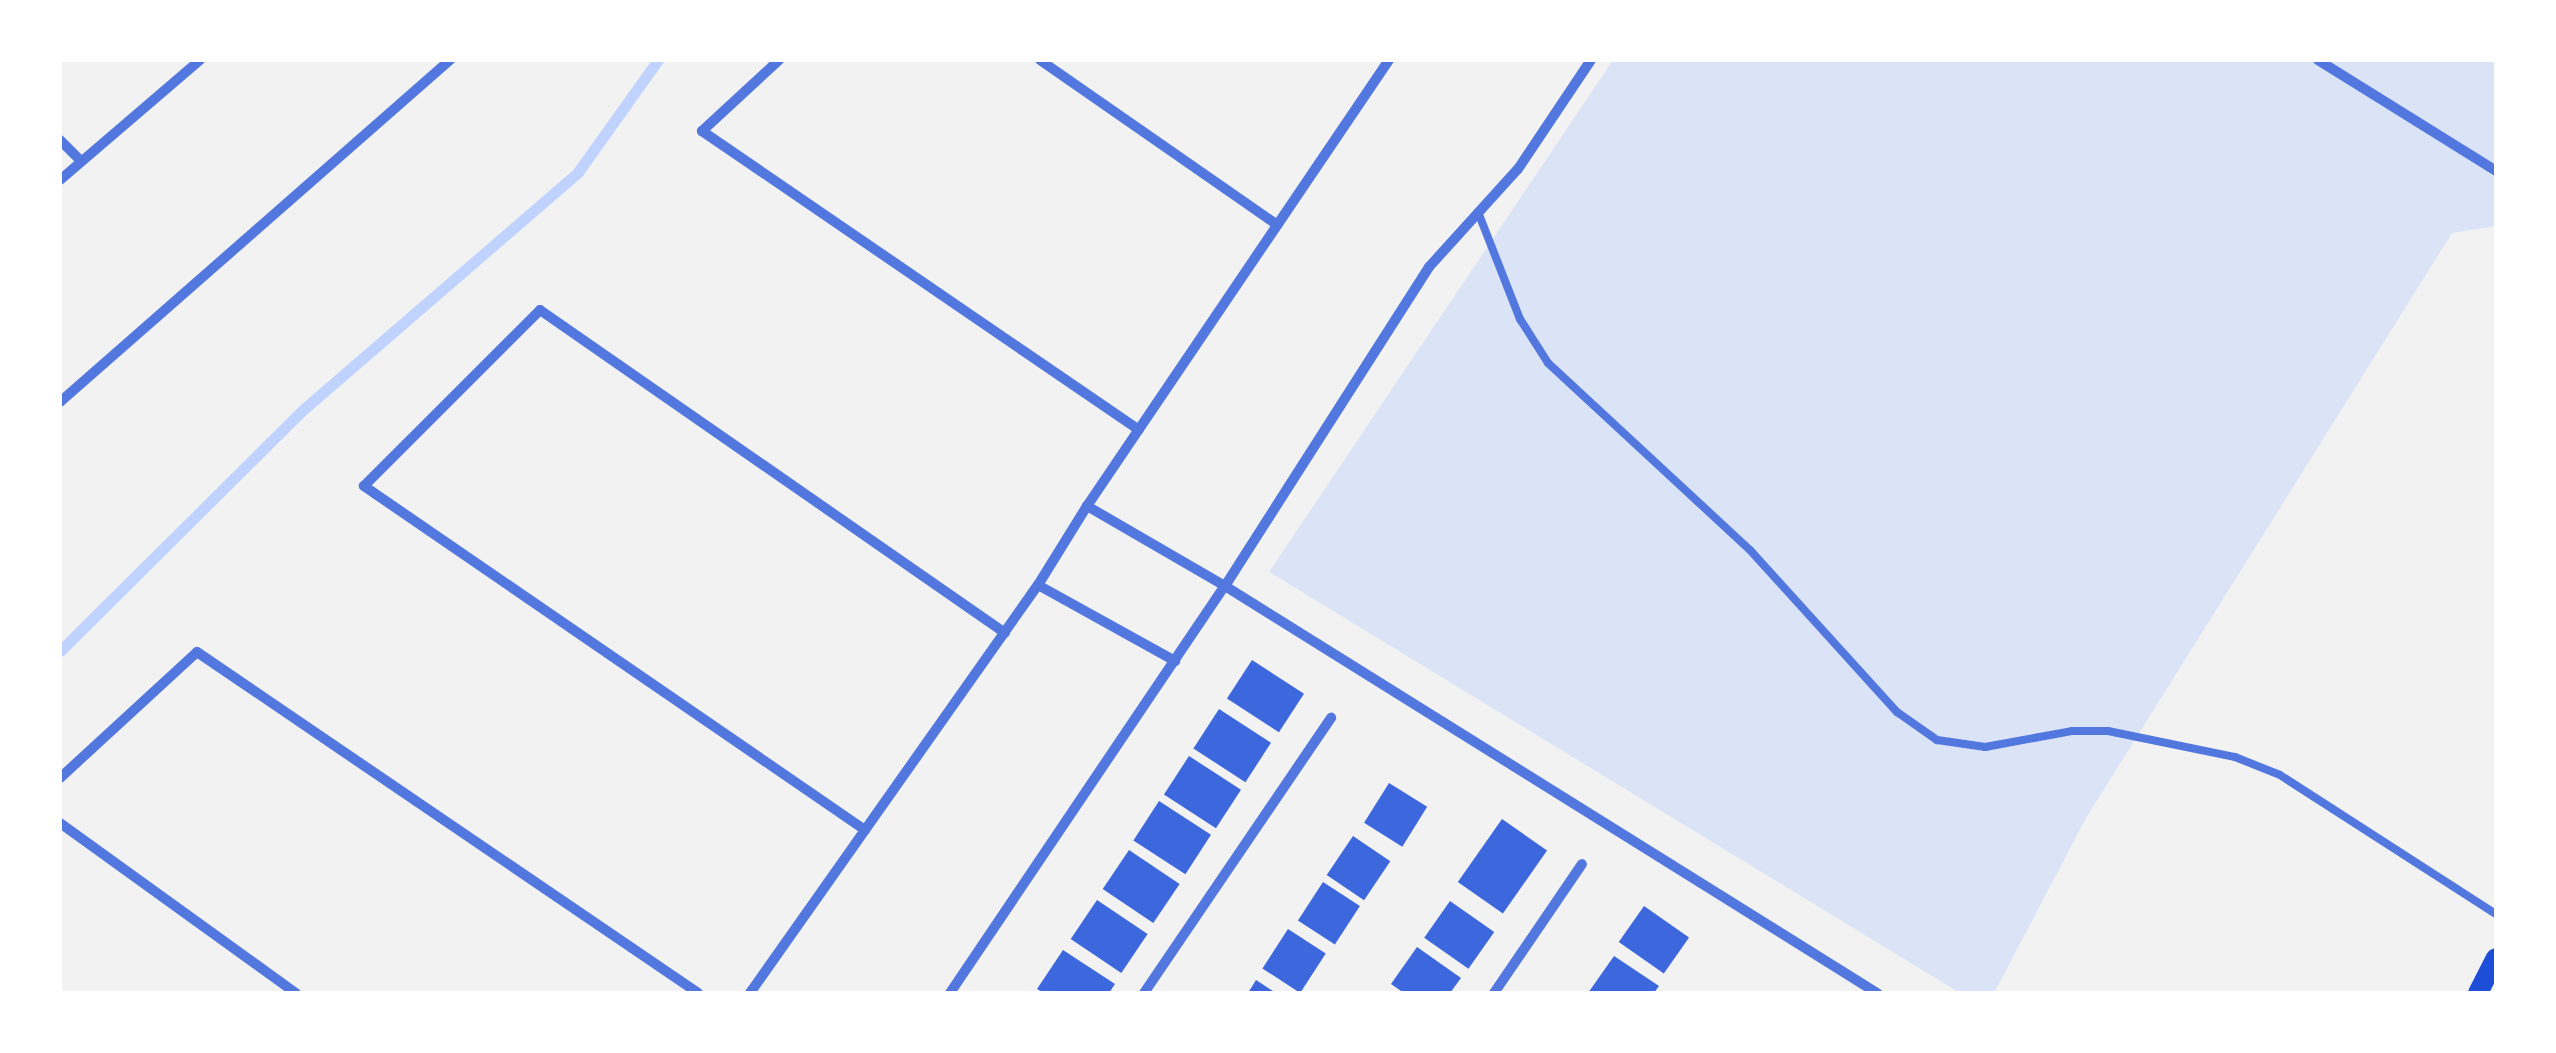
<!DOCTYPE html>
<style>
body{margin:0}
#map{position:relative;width:2556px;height:1053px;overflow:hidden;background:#f2f2f2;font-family:Arial,sans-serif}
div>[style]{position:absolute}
.green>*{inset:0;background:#dbe4f7}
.stream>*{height:11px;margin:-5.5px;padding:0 5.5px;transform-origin:5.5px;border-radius:5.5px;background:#bfd3fe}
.building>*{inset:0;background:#3d67dc;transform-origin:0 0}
.service>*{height:8px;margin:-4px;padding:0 4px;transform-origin:4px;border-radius:4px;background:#5277de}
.minor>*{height:10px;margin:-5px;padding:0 5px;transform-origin:5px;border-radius:5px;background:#5277de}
.secondary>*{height:20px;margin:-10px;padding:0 10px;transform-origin:10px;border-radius:10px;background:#1d4ed8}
span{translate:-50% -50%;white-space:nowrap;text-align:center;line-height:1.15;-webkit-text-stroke:8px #fff;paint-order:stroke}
.frame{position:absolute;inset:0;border:62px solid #fff;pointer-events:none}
</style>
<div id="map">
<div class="green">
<div style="clip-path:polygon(1613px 60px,2496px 60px,2496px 226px,2452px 233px,2086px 818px,1994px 993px,1960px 993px,1269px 572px)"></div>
</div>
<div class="stream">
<div style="left:60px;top:651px;width:345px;rotate:-44.8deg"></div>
<div style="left:305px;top:408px;width:361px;rotate:-40.8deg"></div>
<div style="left:578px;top:172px;width:138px;rotate:-54.5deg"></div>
</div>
<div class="building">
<div style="left:1252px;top:660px;width:62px;height:46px;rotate:33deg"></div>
<div style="left:1219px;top:709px;width:62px;height:47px;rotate:33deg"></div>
<div style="left:1189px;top:756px;width:62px;height:46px;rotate:33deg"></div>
<div style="left:1389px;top:783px;width:45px;height:47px;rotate:32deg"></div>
<div style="left:1159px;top:801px;width:62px;height:47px;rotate:33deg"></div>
<div style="left:1502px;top:819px;width:55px;height:77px;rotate:35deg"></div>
<div style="left:1353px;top:836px;width:45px;height:47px;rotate:34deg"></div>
<div style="left:1129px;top:850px;width:61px;height:47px;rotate:34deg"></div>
<div style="left:1323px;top:882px;width:44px;height:46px;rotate:33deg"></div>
<div style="left:1097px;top:900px;width:61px;height:47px;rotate:34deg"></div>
<div style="left:1450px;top:901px;width:54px;height:45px;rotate:35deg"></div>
<div style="left:1644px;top:906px;width:55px;height:44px;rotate:35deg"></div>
<div style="left:1288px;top:929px;width:45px;height:47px;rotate:33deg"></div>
<div style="clip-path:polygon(1417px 947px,1461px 978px,1450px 993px,1404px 993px,1391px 984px)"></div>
<div style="clip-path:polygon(1063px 950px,1115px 984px,1109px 993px,1044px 993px,1037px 989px)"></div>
<div style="clip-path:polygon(1614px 956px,1659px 986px,1654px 993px,1588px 993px)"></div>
<div style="clip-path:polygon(1256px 980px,1276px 993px,1248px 993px)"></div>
</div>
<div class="service">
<div style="left:1478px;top:212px;width:115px;rotate:68.6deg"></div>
<div style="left:1520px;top:319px;width:52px;rotate:57.5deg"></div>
<div style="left:1548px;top:363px;width:275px;rotate:42.8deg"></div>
<div style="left:1750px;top:550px;width:219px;rotate:47.8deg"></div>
<div style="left:1897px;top:712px;width:49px;rotate:35deg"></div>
<div style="left:1937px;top:740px;width:49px;rotate:8.3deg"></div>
<div style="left:1985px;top:747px;width:88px;rotate:-10.4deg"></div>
<div style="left:2072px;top:731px;width:36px"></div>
<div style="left:2108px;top:731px;width:130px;rotate:11.6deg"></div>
<div style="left:2235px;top:757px;width:48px;rotate:21.8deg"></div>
<div style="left:2280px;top:775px;width:257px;rotate:32.8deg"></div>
</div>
<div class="minor">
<div style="left:779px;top:60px;width:105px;rotate:137.3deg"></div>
<div style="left:702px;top:131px;width:529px;rotate:34.38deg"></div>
<div style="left:1040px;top:60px;width:289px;rotate:34.8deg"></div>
<div style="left:2318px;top:60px;width:210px;rotate:31.9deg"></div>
<div style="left:60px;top:140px;width:30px;rotate:45deg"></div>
<div style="left:60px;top:180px;width:184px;rotate:-40.6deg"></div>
<div style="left:60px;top:402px;width:519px;rotate:-41.25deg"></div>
<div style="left:1087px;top:506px;width:160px;rotate:30.1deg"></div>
<div style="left:1225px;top:586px;width:769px;rotate:31.97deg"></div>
<div style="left:1038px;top:585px;width:157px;rotate:29deg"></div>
<div style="left:60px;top:778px;width:186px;rotate:-42.6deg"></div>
<div style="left:197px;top:652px;width:606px;rotate:34.24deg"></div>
<div style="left:60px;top:823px;width:291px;rotate:35.8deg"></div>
<div style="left:865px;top:830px;width:608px;rotate:-145.53deg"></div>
<div style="left:364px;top:486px;width:249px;rotate:-45deg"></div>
<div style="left:540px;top:310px;width:566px;rotate:34.78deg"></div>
<div style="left:750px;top:993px;width:499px;rotate:-54.8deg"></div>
<div style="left:1038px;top:585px;width:93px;rotate:-58.2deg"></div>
<div style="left:1087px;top:506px;width:539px;rotate:-55.9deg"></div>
<div style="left:950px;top:993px;width:491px;rotate:-56deg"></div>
<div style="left:1225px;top:586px;width:379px;rotate:-57.4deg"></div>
<div style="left:1429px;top:267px;width:132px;rotate:-47.8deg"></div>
<div style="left:1518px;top:169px;width:131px;rotate:-56.2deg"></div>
<div style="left:1144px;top:993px;width:333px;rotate:-55.8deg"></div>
<div style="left:1494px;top:993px;width:156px;rotate:-55.7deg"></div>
</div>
<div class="secondary">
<div style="left:2478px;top:993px;width:39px;rotate:-63deg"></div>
</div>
<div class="frame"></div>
</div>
